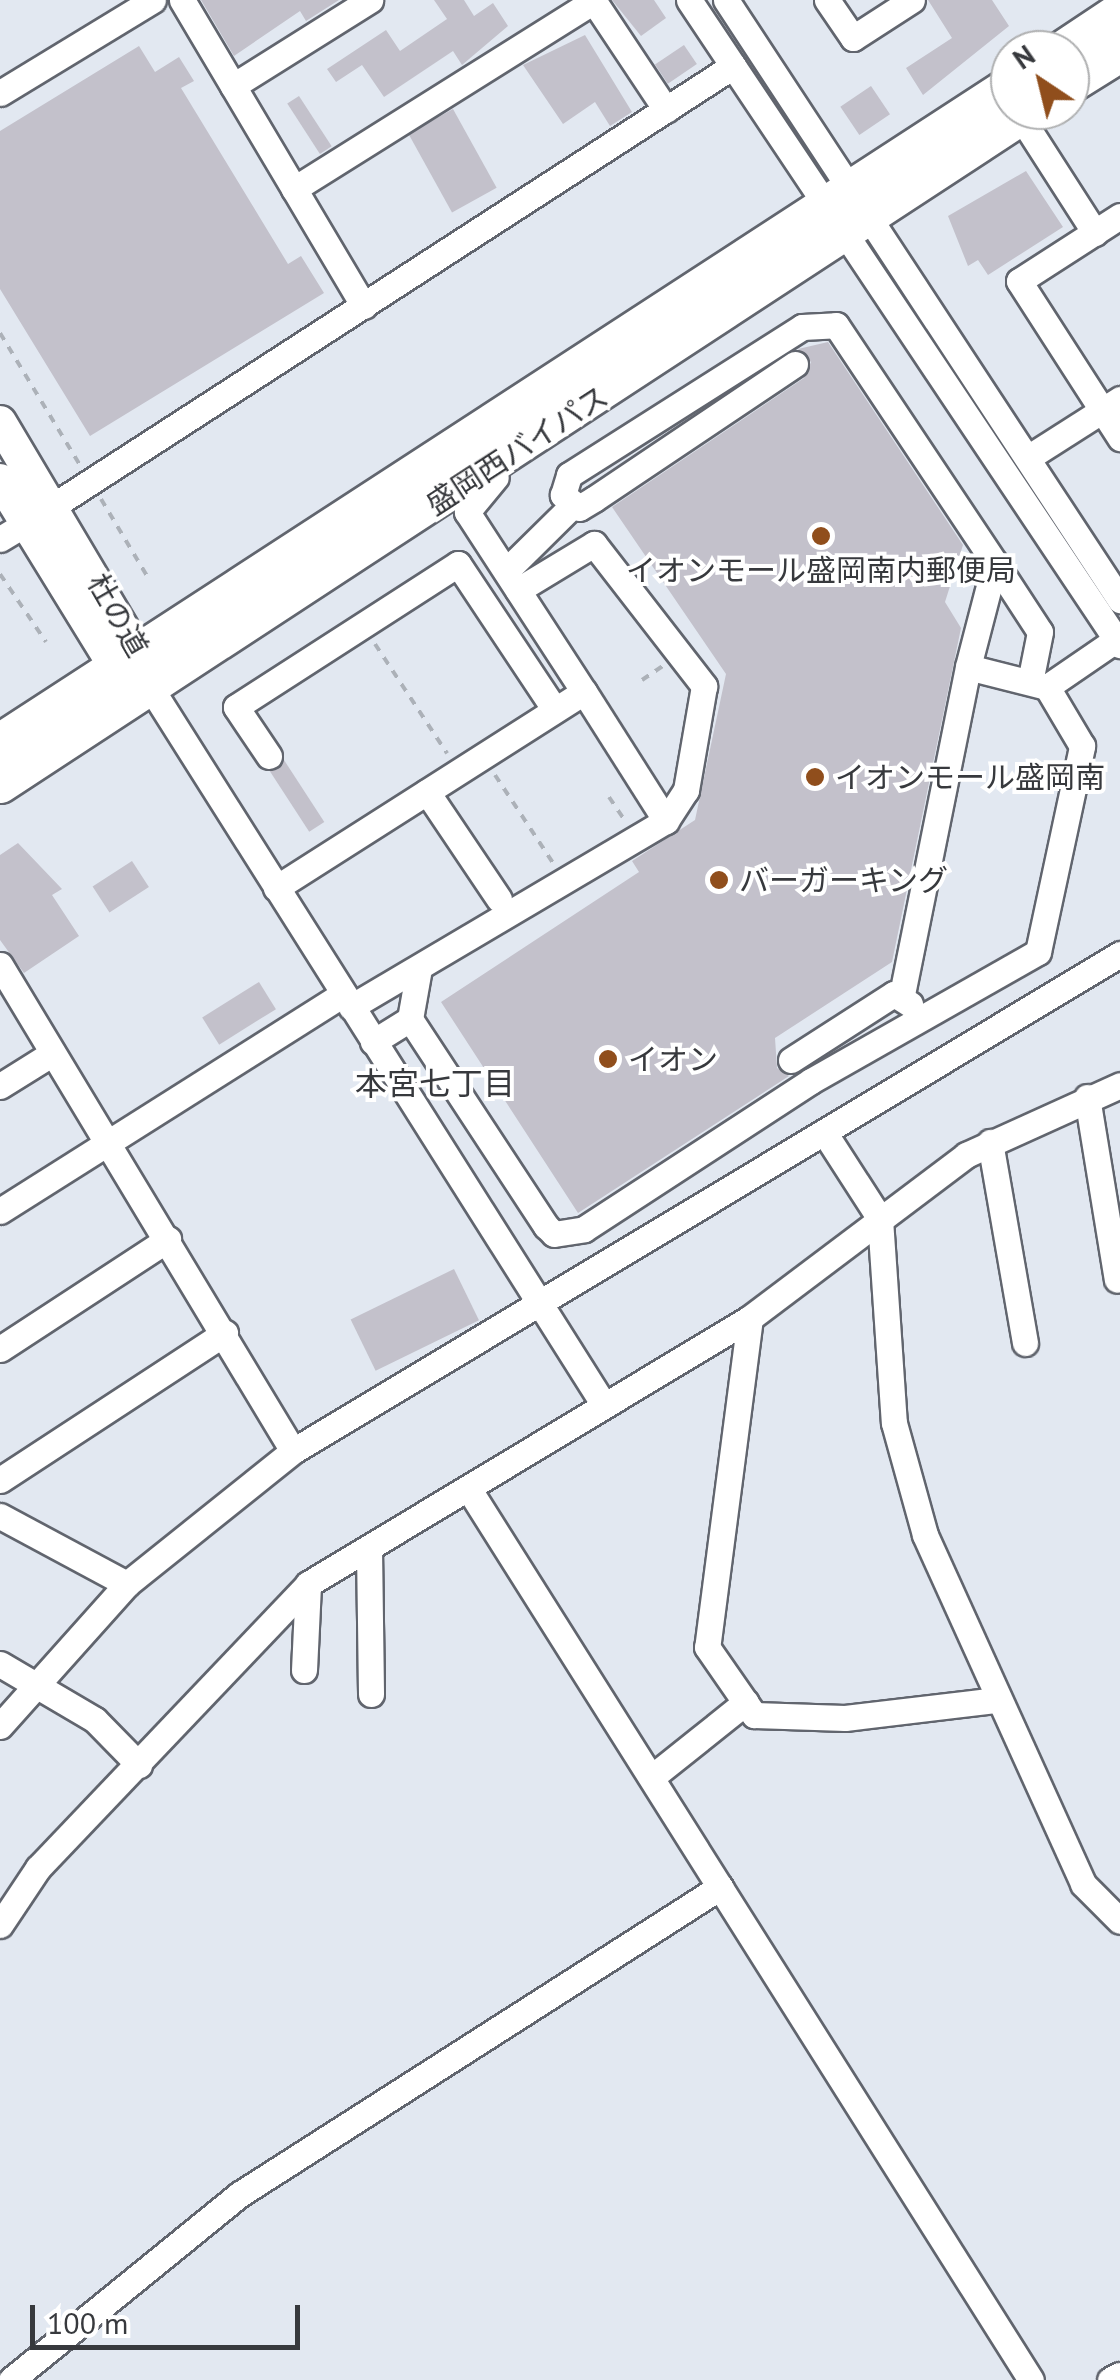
<!DOCTYPE html>
<meta charset="utf-8">
<style>
body{margin:0}
#map{position:relative;width:1120px;height:2380px;overflow:hidden;background:#e2e8f1;font-family:"PT Sans","Noto Sans JP",sans-serif}
div>[style]{position:absolute}
.building>*{inset:0;background:#c3c1cb;transform-origin:0 0}
.path>*{height:4px;margin-top:-2px;transform-origin:0;background:repeating-linear-gradient(90deg,#acb1b8 0 8px,transparent 0 16px)}
.roads{filter:drop-shadow(2px 0 #61656e) drop-shadow(-2px 0 #61656e) drop-shadow(0 2px #61656e) drop-shadow(0 -2px #61656e)}
.minor>*{height:25px;margin:-12.5px;padding:0 12.5px;transform-origin:12.5px;border-radius:12.5px;background:#fff}
.major>*{height:32px;margin:-16px;padding:0 16px;transform-origin:16px;border-radius:16px;background:#fff}
.highway>*{height:38px;margin:-19px;padding:0 19px;transform-origin:19px;border-radius:19px;background:#fff}
.dots>*{width:28px;height:28px;translate:-50% -50%;box-sizing:border-box;border:5px solid #fff;border-radius:50%}
span{translate:-50% -50%;white-space:nowrap;text-align:center;line-height:1.15;-webkit-text-stroke:8px #fff;paint-order:stroke}
.street-label{font-size:30px;color:#37393d}
.poi-label{font-size:30px;color:#37393d}
.left{translate:0 -50%;text-align:left}
.neighbourhood-label{font-size:32px;color:#37393d}
.north{position:absolute;left:990px;top:30px;width:100px;height:100px;box-sizing:border-box;background:#fff;border:2px solid #afb0b1;border-radius:50%;rotate:325deg;font-size:28px;font-weight:700;line-height:40px;text-align:center;color:#37393d}
.north::after{content:'';display:block;margin:auto;width:35px;height:45px;background:#904e1c;clip-path:polygon(50% 0,100% 100%,50% 72%,0 100%)}
.scale{position:absolute;left:30px;top:2305px;width:270px;height:45px;box-sizing:border-box;border:5px solid #37393d;border-top:0;padding-left:12px;font-size:30px;line-height:35px;white-space:nowrap;color:#37393d;-webkit-text-stroke:8px #fff;paint-order:stroke}
</style>
<div id="map">
<div class="building">
<div style="clip-path:polygon(201px 0,339px 0,306px 21px,300px 11px,234px 56px)"></div>
<div style="clip-path:polygon(434px 0,464px 0,474px 16px,493px 3px,508px 26px,462px 65px,453px 51px,384px 97px,362px 65px,336px 82px,327px 69px,386px 30px,400px 51px,447px 19px)"></div>
<div style="clip-path:polygon(612px 0,654px 0,666px 18px,641px 36px)"></div>
<div style="clip-path:polygon(928px 0,992px 0,1009px 26px,923px 95px,906px 68px,952px 38px)"></div>
<div style="clip-path:polygon(585px 35px,632px 112px,610px 126px,595px 102px,563px 124px,523px 65px)"></div>
<div style="left:684px;top:45px;width:23px;height:35px;rotate:56deg"></div>
<div style="clip-path:polygon(139px 46px,155px 72px,179px 57px,194px 81px,181px 88px,288px 264px,301px 256px,324px 293px,90px 436px,0 289px,0 131px)"></div>
<div style="left:871px;top:86px;width:34px;height:37px;rotate:56deg"></div>
<div style="left:299px;top:96px;width:60px;height:14px;rotate:57deg"></div>
<div style="left:453px;top:109px;width:90px;height:51px;rotate:61deg"></div>
<div style="clip-path:polygon(1026px 171px,1063px 227px,988px 275px,978px 260px,968px 266px,948px 216px)"></div>
<div style="clip-path:polygon(828px 342px,963px 545px,945px 602px,961px 628px,892px 962px,775px 1038px,777px 1068px,789px 1076px,578px 1213px,441px 1002px,639px 872px,632px 861px,695px 820px,726px 674px,612px 507px,804px 378px,811px 362px,798px 349px)"></div>
<div style="left:284px;top:760px;width:74px;height:18px;rotate:57deg"></div>
<div style="clip-path:polygon(18px 843px,62px 889px,52px 895px,79px 936px,24px 973px,0 940px,0 855px)"></div>
<div style="left:132px;top:861px;width:31px;height:47px;rotate:57deg"></div>
<div style="left:259px;top:982px;width:32px;height:67px;rotate:58deg"></div>
<div style="left:454px;top:1269px;width:57px;height:115px;rotate:64deg"></div>
</div>
<div class="path">
<div style="left:0;top:333px;width:154px;rotate:58.8deg"></div>
<div style="left:101px;top:499px;width:90px;rotate:59.1deg"></div>
<div style="left:0;top:574px;width:82px;rotate:55.9deg"></div>
<div style="left:375px;top:644px;width:131px;rotate:56.6deg"></div>
<div style="left:642px;top:680px;width:25px;rotate:-34deg"></div>
<div style="left:495px;top:775px;width:105px;rotate:56.6deg"></div>
<div style="left:609px;top:797px;width:30px;rotate:56deg"></div>
</div>
<div class="roads">
<div class="minor">
<div style="left:182px;top:0;width:356px;rotate:59.3deg"></div>
<div style="left:593px;top:0;width:132px;rotate:56.4deg"></div>
<div style="left:689px;top:0;width:776px;rotate:56.25deg"></div>
<div style="left:726px;top:0;width:718px;rotate:56.71deg"></div>
<div style="left:827px;top:0;width:46px;rotate:55.6deg"></div>
<div style="left:853px;top:38px;width:70px;rotate:-32.8deg"></div>
<div style="left:233px;top:86px;width:162px;rotate:-32.1deg"></div>
<div style="left:0;top:93px;width:179px;rotate:-31.3deg"></div>
<div style="left:1020px;top:116px;width:139px;rotate:57.3deg"></div>
<div style="left:294px;top:189px;width:354px;rotate:-32.1deg"></div>
<div style="left:1120px;top:216px;width:120px;rotate:147.2deg"></div>
<div style="left:1019px;top:281px;width:187px;rotate:57.2deg"></div>
<div style="left:795px;top:364px;width:242px;rotate:146.1deg"></div>
<div style="left:594px;top:499px;width:17px;rotate:149deg"></div>
<div style="left:579px;top:508px;width:21px;rotate:-141deg"></div>
<div style="left:563px;top:495px;width:21px;rotate:-73deg"></div>
<div style="left:569px;top:475px;width:276px;rotate:-32.4deg"></div>
<div style="left:802px;top:327px;width:34px;rotate:-3deg"></div>
<div style="left:836px;top:325px;width:286px;rotate:56.3deg"></div>
<div style="left:995px;top:563px;width:107px;rotate:104.6deg"></div>
<div style="left:1029px;top:457px;width:108px;rotate:-32.5deg"></div>
<div style="left:53px;top:506px;width:810px;rotate:-32.91deg"></div>
<div style="left:0;top:539px;width:31px;rotate:-31deg"></div>
<div style="left:995px;top:563px;width:82px;rotate:56.9deg"></div>
<div style="left:1040px;top:632px;width:51px;rotate:101.3deg"></div>
<div style="left:506px;top:571px;width:93px;rotate:-44.6deg"></div>
<div style="left:518px;top:590px;width:89px;rotate:-31.2deg"></div>
<div style="left:594px;top:544px;width:180px;rotate:52.2deg"></div>
<div style="left:704px;top:686px;width:106px;rotate:99.8deg"></div>
<div style="left:686px;top:790px;width:37px;rotate:123deg"></div>
<div style="left:1047px;top:687px;width:88px;rotate:-34.4deg"></div>
<div style="left:152px;top:690px;width:846px;rotate:57.7deg"></div>
<div style="left:269px;top:756px;width:59px;rotate:-124deg"></div>
<div style="left:236px;top:707px;width:264px;rotate:-32.8deg"></div>
<div style="left:458px;top:564px;width:175px;rotate:56.4deg"></div>
<div style="left:427px;top:792px;width:129px;rotate:56.1deg"></div>
<div style="left:276px;top:888px;width:365px;rotate:-32.5deg"></div>
<div style="left:584px;top:692px;width:215px;rotate:-123deg"></div>
<div style="left:467px;top:512px;width:45px;rotate:-50.4deg"></div>
<div style="left:0;top:965px;width:567px;rotate:58.92deg"></div>
<div style="left:351px;top:1007px;width:366px;rotate:-30.6deg"></div>
<div style="left:666px;top:821px;width:153px;rotate:-122.4deg"></div>
<div style="left:410px;top:1019px;width:248px;rotate:56.7deg"></div>
<div style="left:546px;top:1226px;width:11px;rotate:45deg"></div>
<div style="left:554px;top:1234px;width:30px;rotate:-9deg"></div>
<div style="left:584px;top:1229px;width:271px;rotate:-33.1deg"></div>
<div style="left:811px;top:1081px;width:261px;rotate:-29.6deg"></div>
<div style="left:1038px;top:952px;width:211px;rotate:-77.9deg"></div>
<div style="left:1082px;top:746px;width:69px;rotate:-120.7deg"></div>
<div style="left:1047px;top:687px;width:81px;rotate:-165.8deg"></div>
<div style="left:968px;top:667px;width:335px;rotate:101.4deg"></div>
<div style="left:373px;top:1042px;width:44px;rotate:-31.9deg"></div>
<div style="left:410px;top:1019px;width:46px;rotate:-79.9deg"></div>
<div style="left:791px;top:1060px;width:122px;rotate:-32.7deg"></div>
<div style="left:894px;top:994px;width:19px;rotate:32deg"></div>
<div style="left:0;top:1086px;width:62px;rotate:-31.9deg"></div>
<div style="left:1087px;top:1097px;width:185px;rotate:80.7deg"></div>
<div style="left:824px;top:1132px;width:103px;rotate:57.2deg"></div>
<div style="left:880px;top:1219px;width:204px;rotate:86.1deg"></div>
<div style="left:894px;top:1423px;width:116px;rotate:74.5deg"></div>
<div style="left:925px;top:1535px;width:383px;rotate:65.6deg"></div>
<div style="left:1083px;top:1884px;width:52px;rotate:45deg"></div>
<div style="left:990px;top:1142px;width:204px;rotate:80.1deg"></div>
<div style="left:0;top:1211px;width:406px;rotate:-32.3deg"></div>
<div style="left:750px;top:1318px;width:332px;rotate:97.4deg"></div>
<div style="left:707px;top:1647px;width:83px;rotate:55.3deg"></div>
<div style="left:754px;top:1715px;width:91px;rotate:1.9deg"></div>
<div style="left:845px;top:1718px;width:151px;rotate:-6.8deg"></div>
<div style="left:0;top:1349px;width:201px;rotate:-33.2deg"></div>
<div style="left:0;top:1480px;width:269px;rotate:-33.2deg"></div>
<div style="left:470px;top:1491px;width:1051px;rotate:57.75deg"></div>
<div style="left:0;top:1516px;width:144px;rotate:28.2deg"></div>
<div style="left:369px;top:1549px;width:145px;rotate:89.2deg"></div>
<div style="left:0;top:1664px;width:110px;rotate:30.5deg"></div>
<div style="left:95px;top:1720px;width:63px;rotate:45.6deg"></div>
<div style="left:304px;top:1670px;width:86px;rotate:-87.3deg"></div>
<div style="left:0;top:1726px;width:191px;rotate:-48.2deg"></div>
<div style="left:127px;top:1584px;width:213px;rotate:-38.7deg"></div>
<div style="left:293px;top:1451px;width:965px;rotate:-31deg"></div>
<div style="left:652px;top:1777px;width:120px;rotate:-38.6deg"></div>
<div style="left:0;top:1925px;width:69px;rotate:-56.3deg"></div>
<div style="left:38px;top:1868px;width:392px;rotate:-46.4deg"></div>
<div style="left:308px;top:1584px;width:516px;rotate:-31.04deg"></div>
<div style="left:750px;top:1318px;width:271px;rotate:-37deg"></div>
<div style="left:966px;top:1155px;width:169px;rotate:-24.4deg"></div>
<div style="left:11px;top:2380px;width:295px;rotate:-39.1deg"></div>
<div style="left:240px;top:2194px;width:570px;rotate:-32.6deg"></div>
<div style="left:1110px;top:2380px;width:11px;rotate:-27deg"></div>
</div>
<div class="major">
<div style="left:0;top:422px;width:290px;rotate:59.3deg"></div>
<div style="left:0;top:480px;width:223px;rotate:58.4deg"></div>
<div style="left:117px;top:670px;width:21px;rotate:29deg"></div>
</div>
<div class="highway">
<div style="left:1063px;top:50px;width:69px;rotate:-33.7deg"></div>
<div style="left:1070px;top:84px;width:59px;rotate:-31.8deg"></div>
<div style="left:0;top:743px;width:1205px;rotate:-33.04deg"></div>
<div style="left:0;top:784px;width:1231px;rotate:-33.2deg"></div>
</div>
</div>
<div class="dots">
<div style="left:821px;top:536px;background:#904e1c"></div>
<div style="left:815px;top:777px;background:#904e1c"></div>
<div style="left:719px;top:880px;background:#904e1c"></div>
<div style="left:608px;top:1059px;background:#904e1c"></div>
</div>
<div class="street-label">
<span style="left:517px;top:450px;rotate:-33deg">盛岡西バイパス</span>
<span style="left:118px;top:615px;rotate:60deg">杜の道</span>
</div>
<div class="poi-label">
<span style="left:821px;top:570px">イオンモール盛岡南内郵便局</span>
<span class="left" style="left:835px;top:777px">イオンモール盛岡南</span>
<span class="left" style="left:739px;top:880px">バーガーキング</span>
<span class="left" style="left:628px;top:1059px">イオン</span>
</div>
<div class="neighbourhood-label">
<span style="left:435px;top:1083px">本宮七丁目</span>
</div>
<div class="north">N</div>
<div class="scale">100 m</div>
</div>
